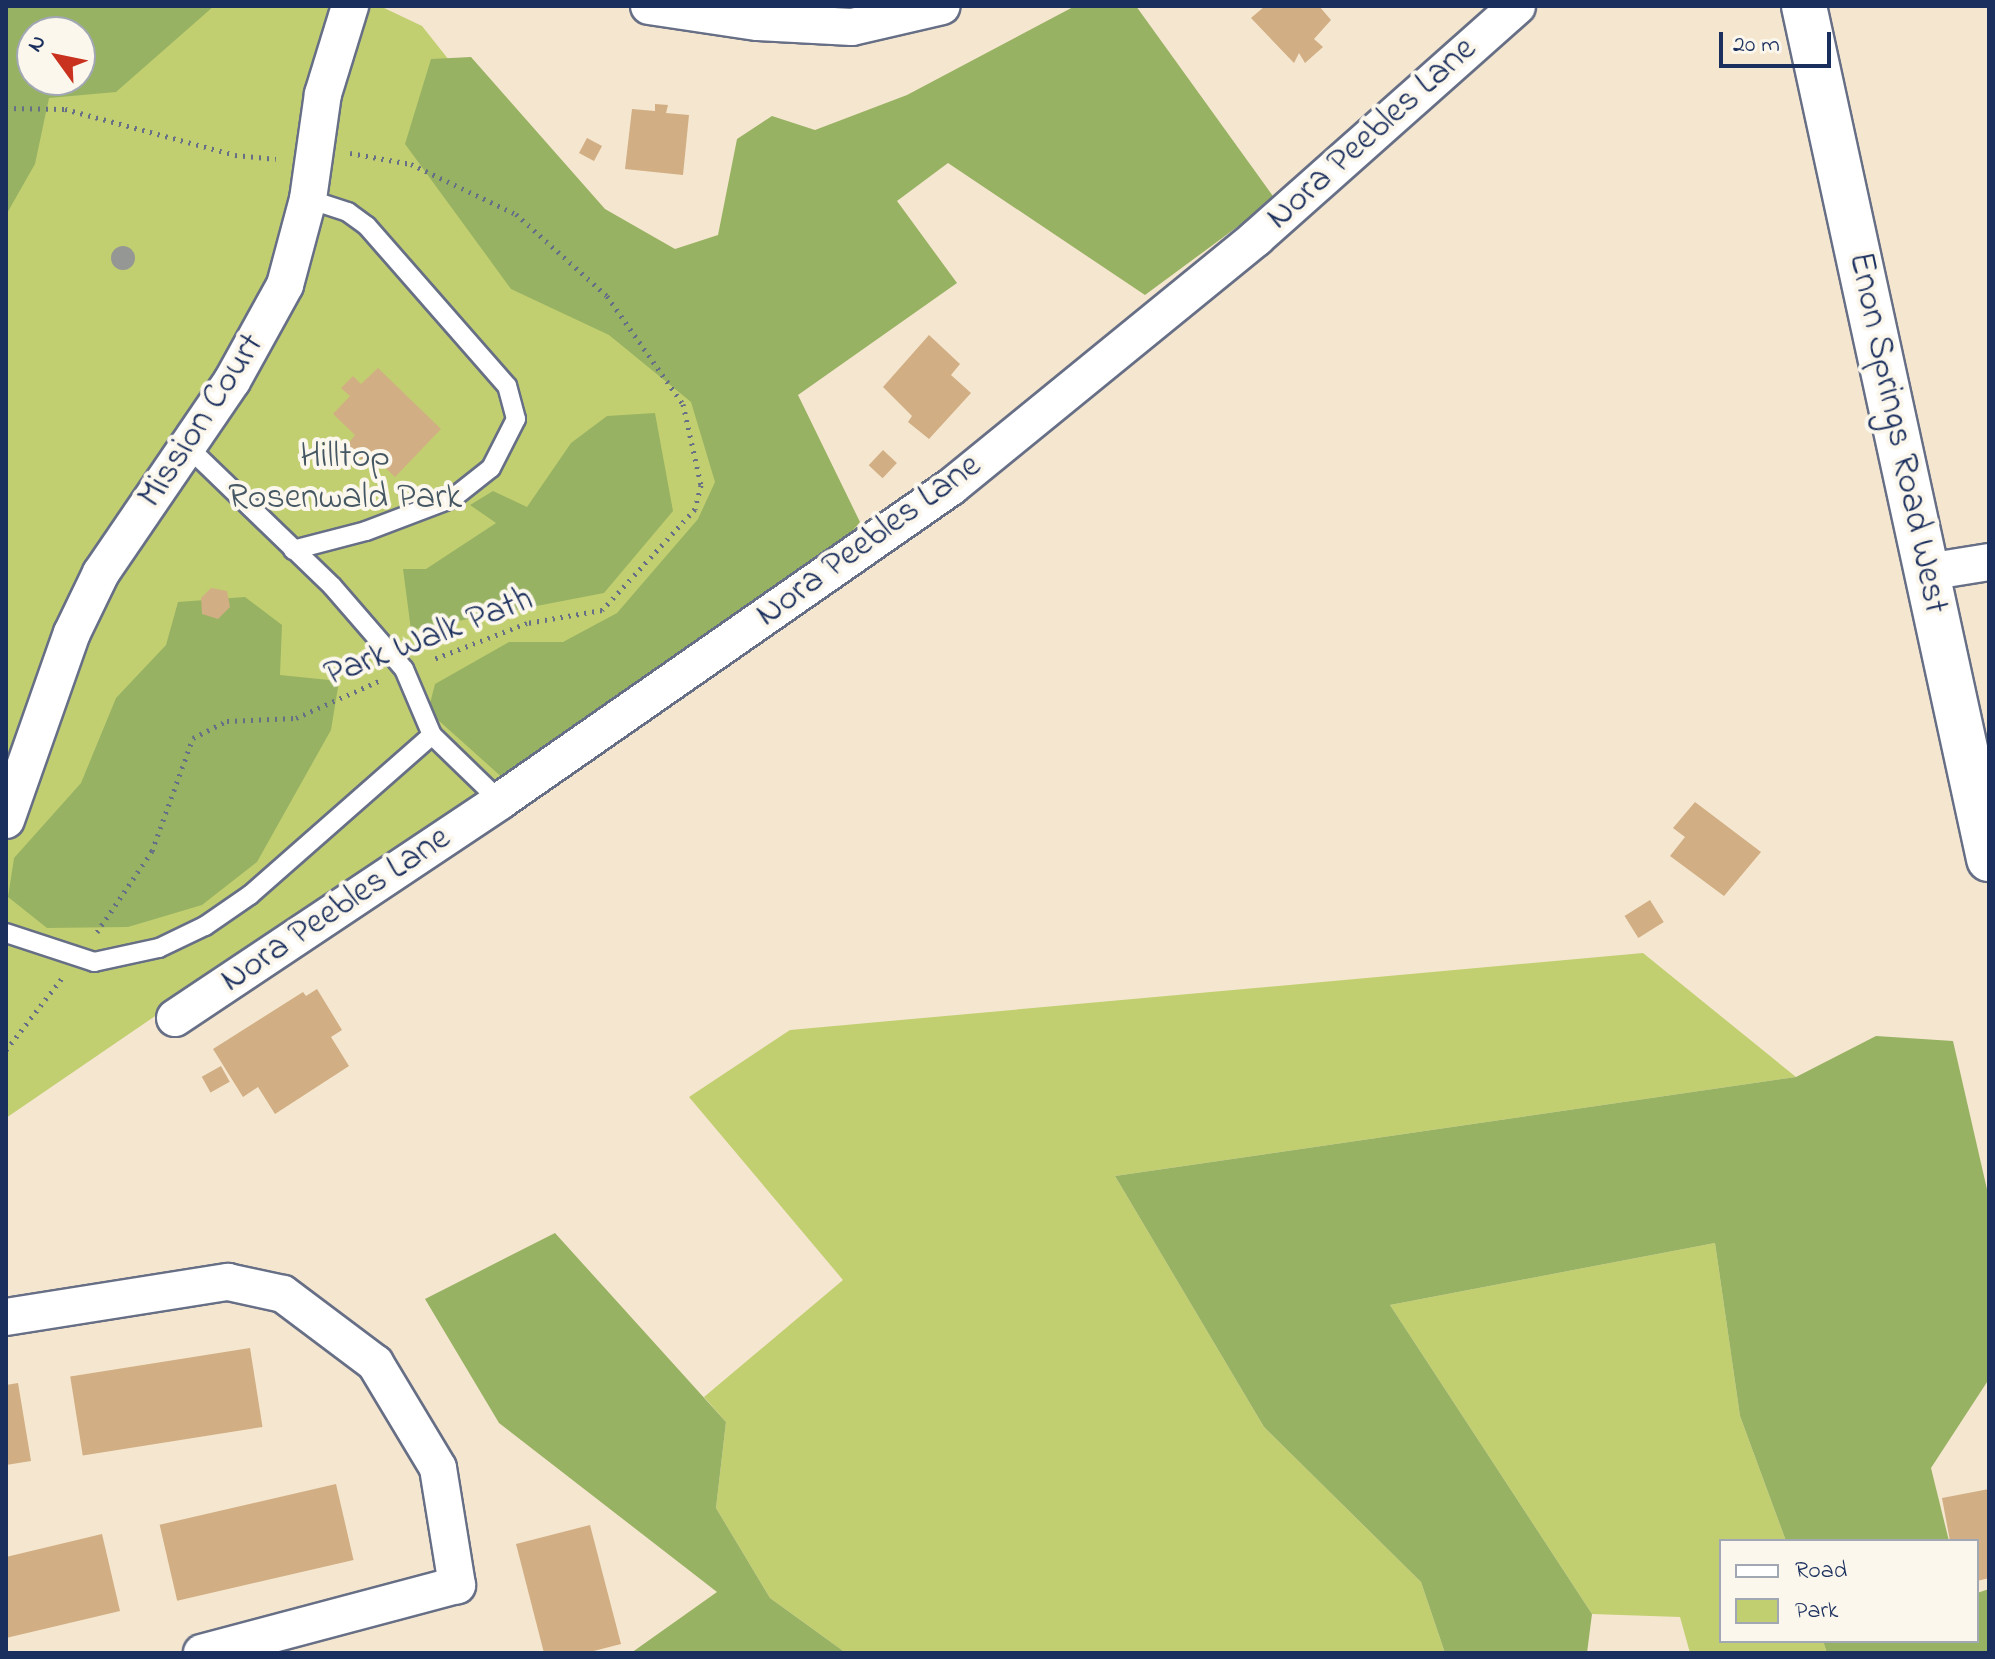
<!DOCTYPE html>
<style>
body{margin:0}
#map{position:relative;width:1995px;height:1659px;overflow:hidden;background:#f5e6cf;font-family:"Indie Flower",sans-serif}
div>[style]{position:absolute}
.green>*{inset:0;background:#c1cf71}
.forest>*{inset:0;background:#98b263}
.building>*{inset:0;background:#d1ae83;transform-origin:0 0}
.path>*{height:5px;margin-top:-2.5px;transform-origin:0;background:repeating-linear-gradient(90deg,#676f86 0 2px,transparent 0 8px)}
.roads{filter:drop-shadow(2px 0 #676f86) drop-shadow(-2px 0 #676f86) drop-shadow(0 2px #676f86) drop-shadow(0 -2px #676f86)}
.service>*{height:18px;margin:-9px;padding:0 9px;transform-origin:9px;border-radius:9px;background:#fff}
.minor>*{height:36px;margin:-18px;padding:0 18px;transform-origin:18px;border-radius:18px;background:#fff}
.tertiary>*{height:44px;margin:-22px;padding:0 22px;transform-origin:22px;border-radius:22px;background:#fff}
.trees>*{width:24px;height:24px;margin:-12px;border-radius:50%;background:#949794}
span{translate:-50% -50%;white-space:nowrap;text-align:center;line-height:1.15;-webkit-text-stroke:8px #fbf7ec;paint-order:stroke}
.street-label{font-size:36px;color:#1b2f5e}
.park-label{font-size:36px;color:#445763}
.frame{position:absolute;inset:0;border:8px solid #1b2f5e;pointer-events:none}
.legend{position:absolute;left:1719px;top:1539px;width:260px;height:104px;box-sizing:border-box;background:#fbf7ec;border:2px solid #a1a7b3;margin:0;padding:10px 14px;list-style:none;font-size:24px;color:#1b2f5e}
.legend li{display:flex;align-items:center;gap:16px;height:40px}
.legend b{width:40px;border:2px solid #a1a7b3}
.north{position:absolute;left:16px;top:16px;width:80px;height:80px;box-sizing:border-box;background:#fbf7ec;border:2px solid #a1a7b3;border-radius:50%;rotate:303deg;font-size:22px;font-weight:700;line-height:32px;text-align:center;color:#1b2f5e}
.north::after{content:'';display:block;margin:auto;width:28px;height:36px;background:#c8321e;clip-path:polygon(50% 0,100% 100%,50% 72%,0 100%)}
.scale{position:absolute;left:1719px;top:32px;width:112px;height:36px;box-sizing:border-box;border:4px solid #1b2f5e;border-top:0;padding-left:10px;font-size:24px;line-height:28px;white-space:nowrap;color:#1b2f5e;-webkit-text-stroke:6px #fbf7ec;paint-order:stroke}
</style>
<div id="map">
<div class="green">
<div style="clip-path:polygon(137px 6px,380px 6px,422px 26px,837px 550px,6px 1118px,6px 82px,80px 80px)"></div>
<div style="clip-path:polygon(1643px 953px,1796px 1077px,1115px 1176px,1264px 1427px,1421px 1582px,1445px 1653px,846px 1653px,770px 1598px,716px 1508px,726px 1422px,704px 1397px,843px 1280px,689px 1097px,790px 1030px)"></div>
<div style="clip-path:polygon(1715px 1243px,1740px 1416px,1786px 1541px,1721px 1541px,1721px 1641px,1823px 1641px,1827px 1653px,1690px 1653px,1680px 1617px,1592px 1614px,1390px 1305px)"></div>
</div>
<div class="forest">
<div style="clip-path:polygon(evenodd,6px 6px,214px 6px,116px 92px,49px 98px,35px 164px,6px 215px,6px 6px,32px 32px,80px 32px,80px 80px,32px 80px,32px 32px)"></div>
<div style="clip-path:polygon(1075px 6px,1136px 6px,1275px 199px,1145px 295px,948px 163px,897px 201px,957px 283px,798px 395px,860px 522px,837px 550px,505px 780px,428px 711px,435px 684px,509px 642px,563px 642px,617px 613px,698px 519px,715px 482px,691px 402px,609px 335px,511px 289px,405px 144px,431px 59px,471px 57px,605px 209px,675px 249px,718px 235px,737px 139px,772px 116px,815px 130px,907px 95px)"></div>
<div style="clip-path:polygon(655px 413px,673px 511px,604px 593px,411px 630px,403px 569px,426px 569px,496px 523px,470px 505px,493px 491px,527px 507px,571px 443px,607px 416px)"></div>
<div style="clip-path:polygon(245px 597px,282px 625px,280px 675px,339px 681px,331px 730px,257px 862px,202px 905px,128px 927px,47px 928px,8px 897px,14px 858px,81px 783px,116px 698px,166px 645px,178px 602px)"></div>
<div style="clip-path:polygon(1876px 1036px,1953px 1041px,1989px 1198px,1989px 1379px,1931px 1468px,1949px 1541px,1786px 1541px,1740px 1416px,1715px 1243px,1390px 1305px,1592px 1614px,1587px 1653px,1445px 1653px,1421px 1582px,1264px 1427px,1115px 1176px,1796px 1077px)"></div>
<div style="clip-path:polygon(555px 1233px,726px 1422px,716px 1508px,770px 1598px,846px 1653px,631px 1653px,717px 1592px,499px 1423px,425px 1299px)"></div>
<div style="clip-path:polygon(1989px 1589px,1989px 1653px,1827px 1653px,1823px 1641px,1977px 1641px,1977px 1593px)"></div>
</div>
<div class="building">
<div style="clip-path:polygon(1265px 6px,1319px 6px,1331px 20px,1314px 39px,1323px 47px,1305px 63px,1299px 53px,1294px 63px,1251px 18px)"></div>
<div style="clip-path:polygon(655px 104px,668px 105px,666px 113px,689px 115px,683px 175px,625px 169px,632px 109px,655px 111px)"></div>
<div style="left:587px;top:138px;width:17px;height:17px;rotate:28deg"></div>
<div style="clip-path:polygon(929px 335px,960px 364px,951px 375px,971px 393px,929px 439px,908px 422px,912px 416px,883px 387px)"></div>
<div style="clip-path:polygon(378px 368px,441px 429px,395px 477px,371px 454px,364px 462px,347px 445px,355px 435px,333px 414px,350px 396px,341px 388px,353px 376px,361px 384px)"></div>
<div style="left:883px;top:450px;width:19px;height:21px;rotate:43deg"></div>
<div style="clip-path:polygon(211px 588px,227px 591px,230px 607px,218px 619px,202px 614px,201px 598px)"></div>
<div style="clip-path:polygon(1695px 802px,1761px 852px,1724px 896px,1670px 856px,1685px 837px,1673px 828px)"></div>
<div style="left:1650px;top:900px;width:26px;height:30px;rotate:58deg"></div>
<div style="clip-path:polygon(317px 989px,342px 1030px,331px 1037px,349px 1066px,275px 1114px,258px 1087px,243px 1097px,213px 1049px,303px 992px,306px 996px)"></div>
<div style="left:221px;top:1066px;width:18px;height:22px;rotate:61deg"></div>
<div style="left:250px;top:1348px;width:80px;height:182px;rotate:81deg"></div>
<div style="clip-path:polygon(18px 1383px,31px 1461px,6px 1465px,6px 1385px)"></div>
<div style="left:336px;top:1484px;width:78px;height:181px;rotate:77deg"></div>
<div style="clip-path:polygon(1989px 1489px,1989px 1578px,1977px 1581px,1977px 1541px,1950px 1541px,1942px 1498px)"></div>
<div style="clip-path:polygon(590px 1525px,621px 1644px,586px 1653px,544px 1653px,516px 1544px)"></div>
<div style="clip-path:polygon(102px 1534px,120px 1611px,6px 1638px,6px 1557px)"></div>
</div>
<div class="path">
<div style="left:6px;top:108px;width:59px;rotate:1deg"></div>
<div style="left:65px;top:109px;width:176px;rotate:15.1deg"></div>
<div style="left:235px;top:155px;width:41px;rotate:5.6deg"></div>
<div style="left:350px;top:153px;width:62px;rotate:10.2deg"></div>
<div style="left:411px;top:164px;width:116px;rotate:25.5deg"></div>
<div style="left:516px;top:214px;width:122px;rotate:42deg"></div>
<div style="left:607px;top:296px;width:132px;rotate:54.9deg"></div>
<div style="left:683px;top:404px;width:83px;rotate:77.5deg"></div>
<div style="left:701px;top:485px;width:25px;rotate:104deg"></div>
<div style="left:695px;top:509px;width:137px;rotate:132.6deg"></div>
<div style="left:602px;top:610px;width:76px;rotate:170.2deg"></div>
<div style="left:527px;top:623px;width:103px;rotate:158.9deg"></div>
<div style="left:97px;top:932px;width:98px;rotate:-55.8deg"></div>
<div style="left:152px;top:851px;width:120px;rotate:-70.1deg"></div>
<div style="left:193px;top:738px;width:38px;rotate:-27deg"></div>
<div style="left:227px;top:721px;width:69px;rotate:-2.5deg"></div>
<div style="left:296px;top:718px;width:93px;rotate:-24.1deg"></div>
<div style="left:6px;top:1050px;width:91px;rotate:-52.1deg"></div>
</div>
<div class="roads">
<div class="service">
<div style="left:187px;top:446px;width:202px;rotate:44deg"></div>
<div style="left:332px;top:586px;width:110px;rotate:49.1deg"></div>
<div style="left:404px;top:669px;width:72px;rotate:67deg"></div>
<div style="left:432px;top:735px;width:95px;rotate:44.1deg"></div>
<div style="left:293px;top:550px;width:75px;rotate:-14.6deg"></div>
<div style="left:366px;top:531px;width:93px;rotate:-20.8deg"></div>
<div style="left:453px;top:498px;width:48px;rotate:-38.3deg"></div>
<div style="left:491px;top:468px;width:55px;rotate:-63deg"></div>
<div style="left:516px;top:419px;width:34px;rotate:-105deg"></div>
<div style="left:507px;top:386px;width:213px;rotate:-131.2deg"></div>
<div style="left:367px;top:226px;width:24px;rotate:-144deg"></div>
<div style="left:348px;top:212px;width:42px;rotate:-162deg"></div>
<div style="left:6px;top:933px;width:93px;rotate:18.2deg"></div>
<div style="left:94px;top:962px;width:66px;rotate:-12.2deg"></div>
<div style="left:159px;top:948px;width:51px;rotate:-25.6deg"></div>
<div style="left:205px;top:926px;width:55px;rotate:-34.6deg"></div>
<div style="left:250px;top:895px;width:242px;rotate:-41.3deg"></div>
</div>
<div class="minor">
<div style="left:649px;top:6px;width:110px;rotate:8.4deg"></div>
<div style="left:758px;top:22px;width:94px;rotate:3deg"></div>
<div style="left:852px;top:27px;width:92px;rotate:-13.1deg"></div>
<div style="left:1927px;top:572px;width:63px;rotate:-9.2deg"></div>
<div style="left:6px;top:820px;width:198px;rotate:-70.6deg"></div>
<div style="left:72px;top:633px;width:67px;rotate:-64.2deg"></div>
<div style="left:101px;top:573px;width:232px;rotate:-55.7deg"></div>
<div style="left:232px;top:381px;width:110px;rotate:-61.1deg"></div>
<div style="left:285px;top:285px;width:89px;rotate:-75deg"></div>
<div style="left:308px;top:199px;width:106px;rotate:-81.9deg"></div>
<div style="left:323px;top:94px;width:92px;rotate:-72.9deg"></div>
<div style="left:175px;top:1018px;width:391px;rotate:-33.7deg"></div>
<div style="left:500px;top:801px;width:550px;rotate:-34.85deg"></div>
<div style="left:951px;top:487px;width:394px;rotate:-39.2deg"></div>
<div style="left:1256px;top:238px;width:349px;rotate:-41.6deg"></div>
<div style="left:6px;top:1317px;width:225px;rotate:-9deg"></div>
<div style="left:228px;top:1282px;width:56px;rotate:12.3deg"></div>
<div style="left:283px;top:1294px;width:115px;rotate:36.9deg"></div>
<div style="left:375px;top:1363px;width:122px;rotate:59deg"></div>
<div style="left:438px;top:1468px;width:119px;rotate:80.8deg"></div>
<div style="left:457px;top:1585px;width:264px;rotate:165.1deg"></div>
</div>
<div class="tertiary">
<div style="left:1804px;top:6px;width:873px;rotate:77.76deg"></div>
</div>
</div>
<div class="trees">
<div style="left:123px;top:258px"></div>
</div>
<div class="street-label">
<span style="left:1372px;top:134px;rotate:-42deg">Nora Peebles Lane</span>
<span style="left:202px;top:421px;rotate:-57deg">Mission Court</span>
<span style="left:1897px;top:433px;rotate:78deg">Enon Springs Road West</span>
<span style="left:869px;top:541px;rotate:-36deg">Nora Peebles Lane</span>
<span style="left:429px;top:638px;rotate:-21deg">Park Walk Path</span>
<span style="left:336px;top:910px;rotate:-34deg">Nora Peebles Lane</span>
</div>
<div class="park-label">
<span style="left:345px;top:478px">Hilltop<br>Rosenwald Park</span>
</div>
<div class="frame"></div>
<ul class="legend">
<li><b style="height:10px;background:#fff"></b>Road</li>
<li><b style="height:22px;background:#c1cf71"></b>Park</li>
</ul>
<div class="north">N</div>
<div class="scale">20 m</div>
</div>
